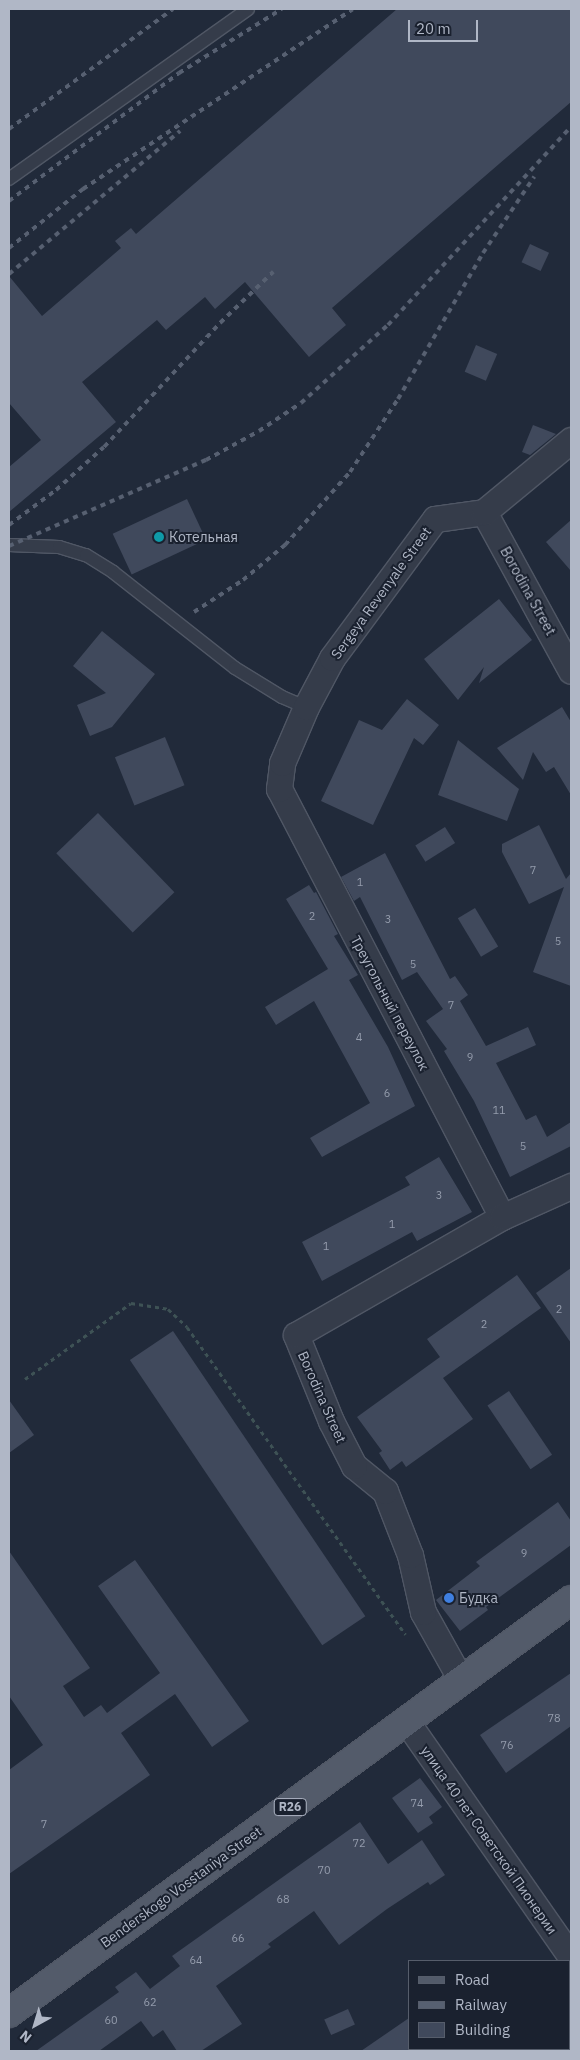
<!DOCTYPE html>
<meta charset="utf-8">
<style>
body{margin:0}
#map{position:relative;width:580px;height:2060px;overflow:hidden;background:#212a3a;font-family:"IBM Plex Sans",sans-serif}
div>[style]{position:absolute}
.building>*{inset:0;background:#40495c;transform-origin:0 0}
.path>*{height:3px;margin-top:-1.5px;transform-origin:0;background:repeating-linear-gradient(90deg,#3e5255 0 4px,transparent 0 8px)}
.roads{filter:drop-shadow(1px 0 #505765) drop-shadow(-1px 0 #505765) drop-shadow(0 1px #505765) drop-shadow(0 -1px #505765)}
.service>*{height:12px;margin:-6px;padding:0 6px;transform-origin:6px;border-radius:6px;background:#353c4a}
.minor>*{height:25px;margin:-12.5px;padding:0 12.5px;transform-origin:12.5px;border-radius:12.5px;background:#353c4a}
.primary>*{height:28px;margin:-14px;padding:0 14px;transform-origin:14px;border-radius:14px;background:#535b6a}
.rail>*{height:4px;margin-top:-2px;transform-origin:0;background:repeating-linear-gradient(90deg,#576071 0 5px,transparent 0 10px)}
.dots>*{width:14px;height:14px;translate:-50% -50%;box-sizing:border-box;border:2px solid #1a212f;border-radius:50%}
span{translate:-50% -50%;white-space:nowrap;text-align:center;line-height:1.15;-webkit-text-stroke:4px #1a212f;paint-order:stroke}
.number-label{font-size:11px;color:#949cac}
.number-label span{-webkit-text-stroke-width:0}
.shield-label span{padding:1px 4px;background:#1a212f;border:1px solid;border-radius:4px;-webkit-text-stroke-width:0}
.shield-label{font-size:12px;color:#b0b7c6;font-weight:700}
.poi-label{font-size:14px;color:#b0b7c6}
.left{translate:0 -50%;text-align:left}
.street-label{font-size:14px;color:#b0b7c6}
.frame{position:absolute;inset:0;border:10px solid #b0b7c6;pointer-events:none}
.legend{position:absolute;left:408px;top:1960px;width:162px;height:90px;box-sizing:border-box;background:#1a212f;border:1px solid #565d6b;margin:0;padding:6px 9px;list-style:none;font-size:15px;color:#b0b7c6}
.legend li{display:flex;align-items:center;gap:10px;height:25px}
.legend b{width:25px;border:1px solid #565d6b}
.north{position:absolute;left:10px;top:2000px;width:50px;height:50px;-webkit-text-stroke:4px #1a212f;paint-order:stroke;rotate:219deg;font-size:14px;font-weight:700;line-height:20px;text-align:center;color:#b0b7c6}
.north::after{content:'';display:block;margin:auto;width:18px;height:22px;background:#b0b7c6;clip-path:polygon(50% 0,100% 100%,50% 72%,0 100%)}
.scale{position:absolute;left:408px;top:20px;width:70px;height:22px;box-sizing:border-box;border:2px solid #b0b7c6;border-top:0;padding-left:6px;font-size:15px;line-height:18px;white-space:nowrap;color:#b0b7c6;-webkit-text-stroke:4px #1a212f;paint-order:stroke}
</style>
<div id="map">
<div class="building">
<div style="clip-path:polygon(397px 9px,571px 9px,571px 102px,332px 308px,346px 325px,309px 357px,245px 282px,215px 309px,205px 297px,166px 330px,157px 320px,82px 382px,116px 422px,9px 512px,9px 467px,41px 440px,9px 403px,9px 276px,42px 316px,121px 248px,115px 241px,131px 228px,136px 234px)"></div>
<div style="left:530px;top:244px;width:21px;height:20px;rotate:25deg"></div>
<div style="left:476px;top:345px;width:23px;height:29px;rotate:23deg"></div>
<div style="clip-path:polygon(533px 425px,556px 434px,530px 455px,522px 452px)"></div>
<div style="left:187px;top:499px;width:45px;height:82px;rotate:65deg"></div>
<div style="clip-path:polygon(571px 520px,571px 571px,546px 542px)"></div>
<div style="clip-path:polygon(499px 599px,532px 640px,479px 683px,484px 667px,458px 700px,424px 659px)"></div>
<div style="clip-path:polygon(102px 631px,155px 674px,112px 727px,90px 736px,77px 705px,106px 693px,73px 666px)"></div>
<div style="clip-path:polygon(407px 699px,439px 725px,423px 745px,414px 738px,373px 825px,321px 801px,359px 720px,382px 730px)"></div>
<div style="clip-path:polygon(562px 707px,571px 722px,571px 795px,554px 767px,546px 772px,533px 752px,523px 780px,497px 748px)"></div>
<div style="left:165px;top:737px;width:52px;height:54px;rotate:68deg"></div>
<div style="clip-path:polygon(458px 740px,519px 789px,507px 821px,438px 795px)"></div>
<div style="left:98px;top:813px;width:110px;height:58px;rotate:46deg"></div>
<div style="clip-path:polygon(539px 825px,566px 879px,571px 873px,571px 986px,533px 972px,564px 887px,529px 904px,502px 852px,502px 844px)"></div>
<div style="left:445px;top:827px;width:19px;height:35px;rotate:58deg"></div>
<div style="clip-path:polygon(385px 853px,450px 979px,455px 976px,468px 995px,460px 1001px,486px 1046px,528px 1027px,536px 1045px,496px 1063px,526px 1120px,536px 1115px,547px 1137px,571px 1122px,571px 1146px,510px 1177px,474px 1101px,444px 1051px,447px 1049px,426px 1021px,443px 1009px,417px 972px,402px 980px,360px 897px,354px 901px,341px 877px)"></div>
<div style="clip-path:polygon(309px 885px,314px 893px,316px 892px,338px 934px,334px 936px,358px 975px,349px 980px,388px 1047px,415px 1106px,322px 1157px,310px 1138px,370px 1103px,314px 1001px,276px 1025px,265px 1007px,328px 969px,286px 899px)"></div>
<div style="left:475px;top:908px;width:45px;height:20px;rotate:59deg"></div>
<div style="clip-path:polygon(439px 1157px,472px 1212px,417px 1241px,412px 1232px,322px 1281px,302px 1242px,410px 1185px,405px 1177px)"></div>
<div style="clip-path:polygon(571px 1268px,571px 1343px,536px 1293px)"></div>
<div style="clip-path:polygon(517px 1275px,541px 1308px,443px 1378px,473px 1419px,406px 1467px,402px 1461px,390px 1470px,379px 1453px,382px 1451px,357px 1417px,440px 1357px,427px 1339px)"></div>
<div style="left:173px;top:1331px;width:344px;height:52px;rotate:56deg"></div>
<div style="left:509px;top:1391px;width:77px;height:26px;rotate:56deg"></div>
<div style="clip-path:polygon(9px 1400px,34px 1435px,9px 1453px)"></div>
<div style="clip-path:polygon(558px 1502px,571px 1521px,571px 1545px,486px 1607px,488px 1610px,460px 1631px,436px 1600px,480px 1566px,476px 1562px)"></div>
<div style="clip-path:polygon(9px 1551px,90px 1668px,63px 1686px,84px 1717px,101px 1705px,107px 1713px,160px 1673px,98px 1586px,135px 1560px,249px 1721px,212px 1747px,175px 1694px,121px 1733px,150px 1775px,9px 1874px,9px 1770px,43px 1745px,9px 1696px)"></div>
<div style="clip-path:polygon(571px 1673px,571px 1726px,506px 1773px,480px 1735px)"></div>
<div style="clip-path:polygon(420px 1778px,442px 1807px,429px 1817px,433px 1823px,418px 1833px,392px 1798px)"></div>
<div style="clip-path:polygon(360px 1822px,388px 1864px,422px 1840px,445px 1875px,430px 1885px,428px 1882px,387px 1909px,339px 1945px,314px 1911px,268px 1944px,271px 1947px,216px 1986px,242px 2024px,201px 2051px,177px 2051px,163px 2030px,153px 2037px,141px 2021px,99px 2051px,36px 2051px,119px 1992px,115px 1987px,136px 1972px,150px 1989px,180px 1966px,172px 1956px)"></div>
<div style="left:348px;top:2009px;width:17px;height:26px;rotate:66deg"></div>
<div style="clip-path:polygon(409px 2018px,409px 2051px,361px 2051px)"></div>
</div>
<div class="path">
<div style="left:25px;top:1379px;width:130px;rotate:-35.6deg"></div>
<div style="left:131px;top:1303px;width:37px;rotate:9deg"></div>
<div style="left:168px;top:1309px;width:26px;rotate:43deg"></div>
<div style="left:187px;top:1327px;width:377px;rotate:54.6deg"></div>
</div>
<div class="roads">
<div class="service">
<div style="left:9px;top:179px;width:293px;rotate:-35.4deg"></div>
<div style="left:9px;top:545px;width:50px;rotate:2.3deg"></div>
<div style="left:59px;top:547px;width:28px;rotate:17deg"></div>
<div style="left:86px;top:555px;width:32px;rotate:32deg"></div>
<div style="left:113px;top:572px;width:155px;rotate:38.2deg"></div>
<div style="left:235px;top:668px;width:55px;rotate:31.7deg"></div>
<div style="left:282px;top:697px;width:26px;rotate:23deg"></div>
</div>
<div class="minor">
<div style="left:484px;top:512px;width:181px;rotate:61.3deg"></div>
<div style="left:502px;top:1217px;width:483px;rotate:-117.5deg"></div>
<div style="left:279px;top:789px;width:26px;rotate:-83deg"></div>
<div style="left:282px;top:763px;width:61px;rotate:-66.8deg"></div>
<div style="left:306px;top:707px;width:55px;rotate:-62deg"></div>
<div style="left:332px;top:658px;width:173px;rotate:-53.5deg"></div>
<div style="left:435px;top:519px;width:49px;rotate:-8.1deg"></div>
<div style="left:484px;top:512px;width:113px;rotate:-39.6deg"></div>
<div style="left:461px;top:1680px;width:78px;rotate:-119.2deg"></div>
<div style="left:423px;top:1612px;width:58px;rotate:-102.8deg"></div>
<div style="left:410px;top:1555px;width:69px;rotate:-111.3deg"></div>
<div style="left:385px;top:1491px;width:40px;rotate:-141deg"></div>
<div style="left:354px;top:1466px;width:51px;rotate:-117.1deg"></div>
<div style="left:331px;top:1421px;width:93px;rotate:-112.1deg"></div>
<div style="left:296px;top:1335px;width:237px;rotate:-29.8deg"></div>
<div style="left:502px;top:1217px;width:76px;rotate:-24.2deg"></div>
<div style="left:407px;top:1722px;width:287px;rotate:55.1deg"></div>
<div style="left:569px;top:2037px;width:3px;rotate:-45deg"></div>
<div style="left:549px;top:2051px;width:4px;rotate:-34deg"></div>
</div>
<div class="primary">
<div style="left:9px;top:2013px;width:697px;rotate:-36.31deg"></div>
</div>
</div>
<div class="rail">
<div style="left:9px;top:129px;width:203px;rotate:-36.2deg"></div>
<div style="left:9px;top:201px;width:213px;rotate:-37deg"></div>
<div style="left:179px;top:73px;width:121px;rotate:-31.9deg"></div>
<div style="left:9px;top:248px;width:95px;rotate:-38.6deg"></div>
<div style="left:83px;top:189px;width:324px;rotate:-33.7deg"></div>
<div style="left:9px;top:274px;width:223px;rotate:-39.9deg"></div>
<div style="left:9px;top:525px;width:59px;rotate:-36.7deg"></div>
<div style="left:56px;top:490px;width:64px;rotate:-41.9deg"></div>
<div style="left:104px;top:447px;width:170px;rotate:-46.9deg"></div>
<div style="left:220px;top:323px;width:74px;rotate:-43.9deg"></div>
<div style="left:9px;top:546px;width:215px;rotate:-23.6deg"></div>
<div style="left:206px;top:460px;width:60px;rotate:-28.7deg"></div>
<div style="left:259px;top:431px;width:50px;rotate:-33.7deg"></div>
<div style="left:301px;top:403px;width:117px;rotate:-41.9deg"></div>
<div style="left:388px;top:325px;width:270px;rotate:-47.3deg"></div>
<div style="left:194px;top:612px;width:59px;rotate:-33.1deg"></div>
<div style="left:243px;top:580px;width:55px;rotate:-39.8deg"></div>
<div style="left:285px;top:545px;width:98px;rotate:-48.3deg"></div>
<div style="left:350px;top:472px;width:87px;rotate:-56.7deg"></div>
<div style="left:398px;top:399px;width:169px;rotate:-59.8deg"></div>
<div style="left:483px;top:253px;width:92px;rotate:-56.1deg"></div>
</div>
<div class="dots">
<div style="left:159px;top:537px;background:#0f9aa8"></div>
<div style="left:449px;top:1598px;background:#3f7fe0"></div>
</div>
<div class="number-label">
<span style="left:533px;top:870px">7</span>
<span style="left:360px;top:882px">1</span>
<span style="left:312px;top:916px">2</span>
<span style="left:388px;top:919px">3</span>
<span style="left:558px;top:941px">5</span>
<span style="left:413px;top:964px">5</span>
<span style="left:451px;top:1005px">7</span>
<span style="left:359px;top:1037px">4</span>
<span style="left:470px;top:1057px">9</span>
<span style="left:387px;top:1093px">6</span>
<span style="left:499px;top:1110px">11</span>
<span style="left:523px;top:1146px">5</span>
<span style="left:439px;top:1195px">3</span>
<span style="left:392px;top:1224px">1</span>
<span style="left:326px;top:1246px">1</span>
<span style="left:559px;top:1309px">2</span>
<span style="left:484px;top:1324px">2</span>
<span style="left:524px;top:1553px">9</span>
<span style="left:554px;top:1718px">78</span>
<span style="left:507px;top:1745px">76</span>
<span style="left:417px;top:1803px">74</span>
<span style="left:44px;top:1824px">7</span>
<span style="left:359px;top:1843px">72</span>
<span style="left:324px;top:1870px">70</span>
<span style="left:283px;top:1899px">68</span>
<span style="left:238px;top:1938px">66</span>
<span style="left:196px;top:1960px">64</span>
<span style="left:150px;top:2002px">62</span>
<span style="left:111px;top:2020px">60</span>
</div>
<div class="shield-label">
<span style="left:290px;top:1807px">R26</span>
</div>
<div class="poi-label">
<span class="left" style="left:169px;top:537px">Котельная</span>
<span class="left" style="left:459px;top:1598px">Будка</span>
</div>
<div class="street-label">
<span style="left:528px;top:591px;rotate:61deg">Borodina Street</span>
<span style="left:381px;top:593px;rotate:-54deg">Sergeya Revenyale Street</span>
<span style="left:390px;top:1003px;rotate:62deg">Треугольный переулок</span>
<span style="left:322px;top:1397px;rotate:66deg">Borodina Street</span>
<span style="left:489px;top:1840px;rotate:55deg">улица 40 лет Советской Пионерии</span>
<span style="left:181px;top:1887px;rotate:-36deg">Benderskogo Vosstaniya Street</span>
</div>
<div class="frame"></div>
<ul class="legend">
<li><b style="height:6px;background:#535b6a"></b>Road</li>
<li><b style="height:6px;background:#576071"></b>Railway</li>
<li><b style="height:14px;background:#40495c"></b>Building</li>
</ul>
<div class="north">N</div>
<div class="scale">20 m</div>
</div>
